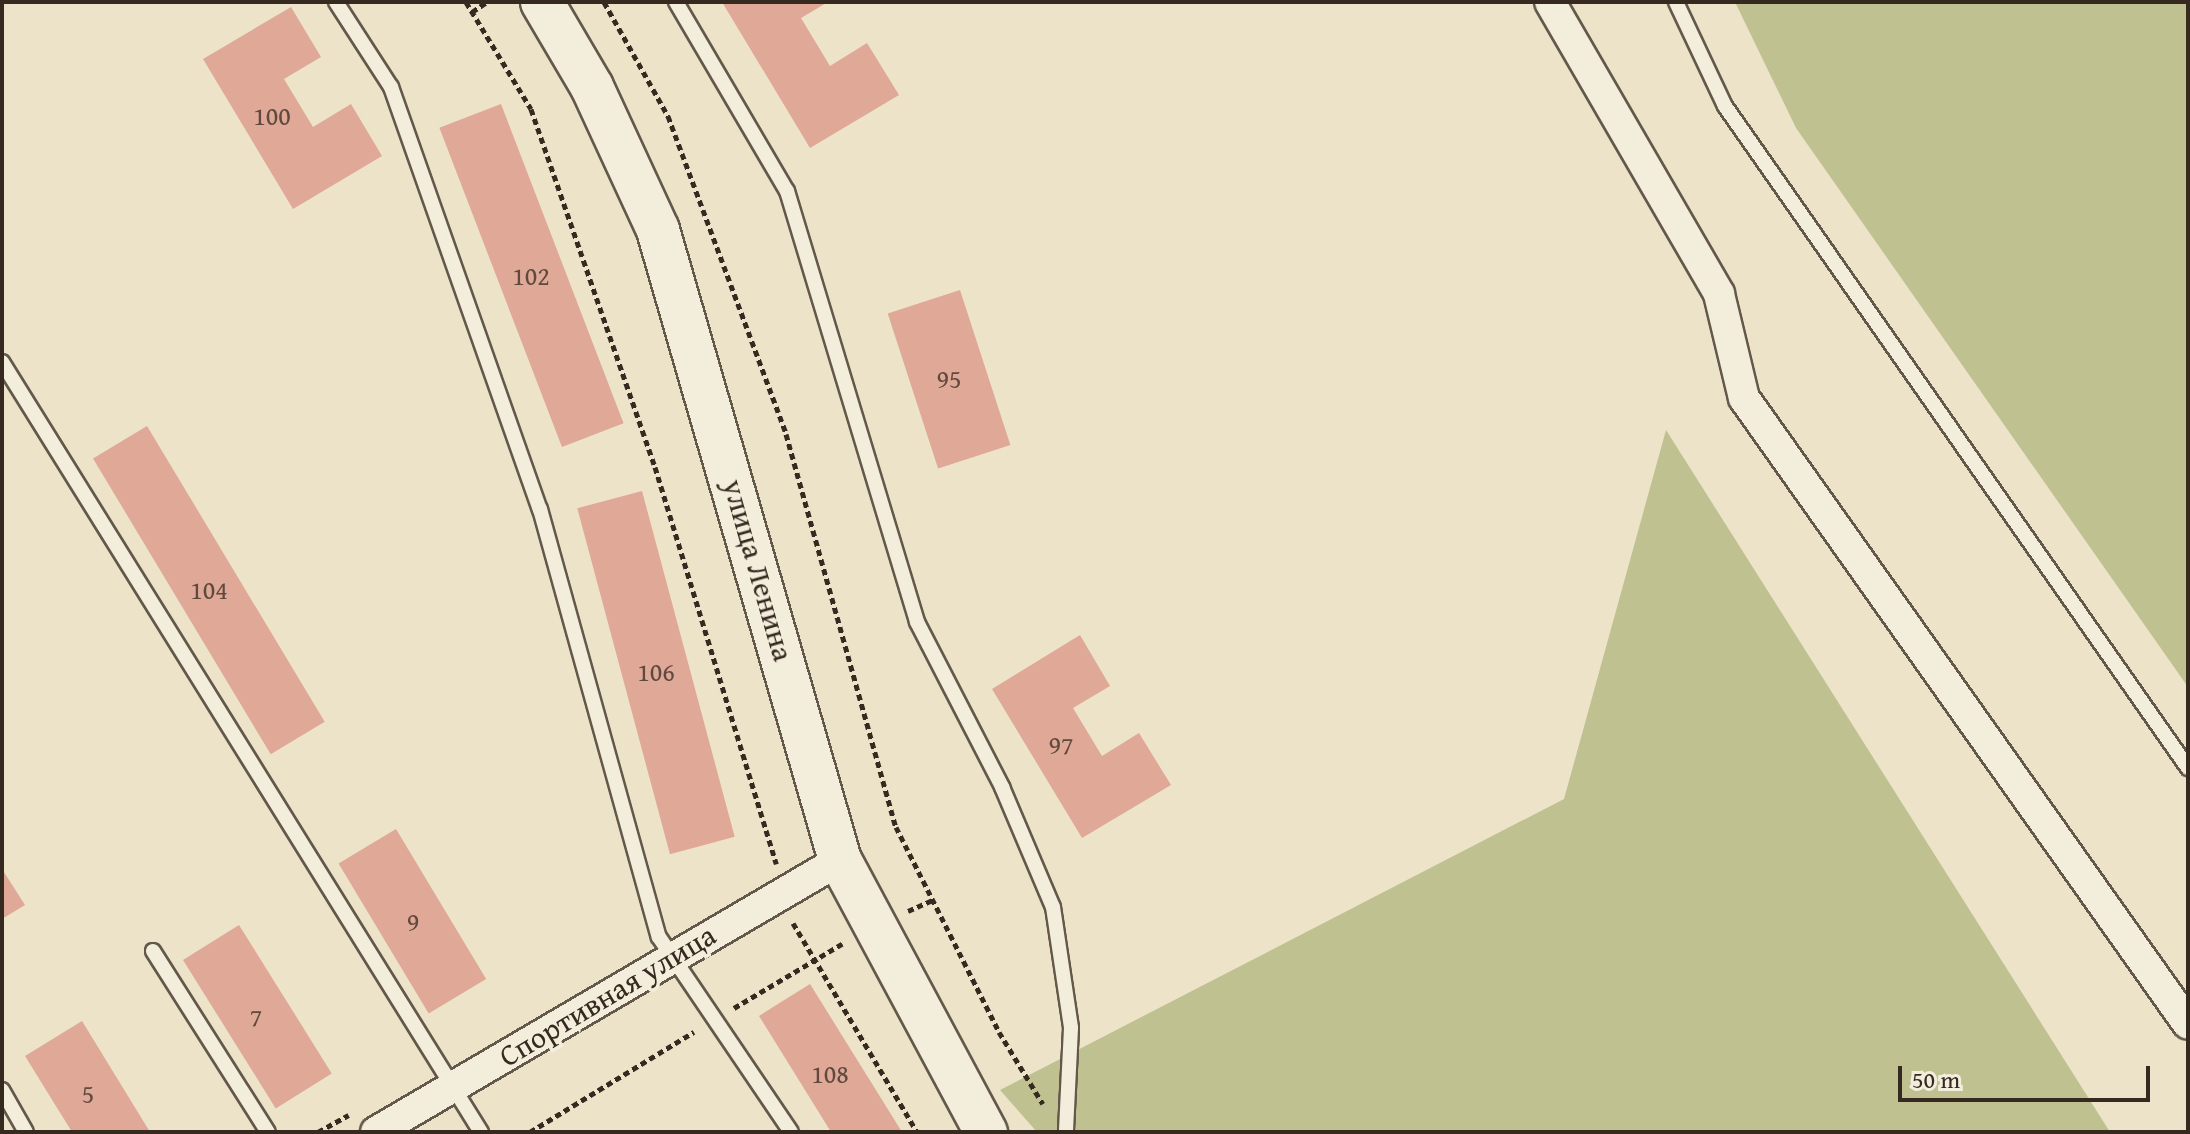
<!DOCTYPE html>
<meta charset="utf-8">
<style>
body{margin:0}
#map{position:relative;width:2190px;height:1134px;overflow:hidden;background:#ede3c9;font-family:"Gentium Book Plus",serif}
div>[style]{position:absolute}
.green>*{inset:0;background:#bfc191}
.building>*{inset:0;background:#dfa897;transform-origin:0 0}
.path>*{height:5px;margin-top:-2.5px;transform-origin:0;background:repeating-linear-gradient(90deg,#352920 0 6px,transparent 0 10px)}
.roads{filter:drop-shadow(2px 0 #63584a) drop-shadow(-2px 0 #63584a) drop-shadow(0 2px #63584a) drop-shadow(0 -2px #63584a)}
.service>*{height:14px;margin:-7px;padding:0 7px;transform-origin:7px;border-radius:7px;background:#f3eddc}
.minor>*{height:30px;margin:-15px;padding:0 15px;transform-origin:15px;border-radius:15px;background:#f3eddc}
.secondary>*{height:42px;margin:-21px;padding:0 21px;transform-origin:21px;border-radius:21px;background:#f3eddc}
span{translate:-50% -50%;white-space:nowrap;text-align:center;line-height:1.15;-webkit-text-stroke:7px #f3eddc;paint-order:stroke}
.number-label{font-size:26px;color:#60493e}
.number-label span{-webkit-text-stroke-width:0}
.street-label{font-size:30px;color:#352920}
.frame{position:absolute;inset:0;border:4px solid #352920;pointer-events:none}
.scale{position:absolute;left:1898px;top:1066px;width:252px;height:36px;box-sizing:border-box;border:4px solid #352920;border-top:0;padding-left:10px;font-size:24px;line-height:28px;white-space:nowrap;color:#352920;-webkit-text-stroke:6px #f3eddc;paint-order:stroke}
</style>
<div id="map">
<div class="green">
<div style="clip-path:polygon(1735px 2px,2188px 2px,2188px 687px,1796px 128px)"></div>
<div style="clip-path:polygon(1666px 430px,2110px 1132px,1037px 1132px,1000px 1090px,1564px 799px)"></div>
</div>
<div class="building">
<div style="clip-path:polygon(722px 2px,828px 2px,801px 18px,830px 66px,867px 43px,899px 95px,810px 148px)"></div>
<div style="clip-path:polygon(291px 7px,321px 57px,284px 79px,313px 127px,351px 104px,382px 156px,293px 209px,203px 59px)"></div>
<div style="left:501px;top:104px;width:342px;height:66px;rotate:69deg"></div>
<div style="left:960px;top:290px;width:163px;height:76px;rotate:72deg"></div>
<div style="left:147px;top:426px;width:345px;height:63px;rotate:59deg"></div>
<div style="left:642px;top:491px;width:358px;height:67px;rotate:75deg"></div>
<div style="clip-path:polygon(1080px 635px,1110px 686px,1073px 708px,1102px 756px,1139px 733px,1171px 785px,1082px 838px,992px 689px)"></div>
<div style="left:396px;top:829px;width:175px;height:67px;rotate:59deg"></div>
<div style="clip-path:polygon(2px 869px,25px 905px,2px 919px)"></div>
<div style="left:239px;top:925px;width:175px;height:66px;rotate:58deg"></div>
<div style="clip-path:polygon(810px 984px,902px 1132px,831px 1132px,759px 1016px)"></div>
<div style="clip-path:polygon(82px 1021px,150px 1132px,72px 1132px,25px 1056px)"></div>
</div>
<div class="path">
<div style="left:466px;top:2px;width:125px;rotate:58.7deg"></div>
<div style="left:531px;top:109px;width:379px;rotate:70.9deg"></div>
<div style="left:655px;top:467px;width:415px;rotate:73deg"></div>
<div style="left:604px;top:2px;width:131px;rotate:60.7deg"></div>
<div style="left:668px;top:116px;width:339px;rotate:69.6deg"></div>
<div style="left:786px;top:434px;width:408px;rotate:74.4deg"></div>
<div style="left:896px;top:827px;width:229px;rotate:63.3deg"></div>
<div style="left:999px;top:1032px;width:84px;rotate:58.6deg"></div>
<div style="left:472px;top:12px;width:18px;rotate:-34deg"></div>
<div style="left:908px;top:911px;width:27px;rotate:-24deg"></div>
<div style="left:793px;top:923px;width:243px;rotate:59.3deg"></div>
<div style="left:734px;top:1008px;width:126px;rotate:-30.7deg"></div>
<div style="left:318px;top:1132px;width:35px;rotate:-29deg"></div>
<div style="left:530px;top:1132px;width:192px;rotate:-31.4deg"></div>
</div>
<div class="roads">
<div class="service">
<div style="left:336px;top:2px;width:101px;rotate:57.1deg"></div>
<div style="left:391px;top:87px;width:448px;rotate:70.6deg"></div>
<div style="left:540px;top:509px;width:444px;rotate:74.5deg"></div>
<div style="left:659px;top:937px;width:235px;rotate:55.9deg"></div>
<div style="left:676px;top:2px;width:219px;rotate:59.6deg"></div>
<div style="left:787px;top:191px;width:450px;rotate:73.2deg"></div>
<div style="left:917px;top:622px;width:186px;rotate:62.7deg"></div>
<div style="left:1002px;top:787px;width:130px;rotate:67deg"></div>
<div style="left:1053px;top:907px;width:122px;rotate:81.5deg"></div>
<div style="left:1071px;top:1028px;width:104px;rotate:92.8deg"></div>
<div style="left:1676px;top:2px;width:115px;rotate:64.8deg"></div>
<div style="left:1725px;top:106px;width:808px;rotate:55.03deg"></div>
<div style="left:2px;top:362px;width:907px;rotate:58.12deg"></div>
<div style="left:153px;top:951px;width:214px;rotate:57.6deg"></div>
<div style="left:2px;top:1090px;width:48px;rotate:60.3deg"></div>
</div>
<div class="minor">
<div style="left:1550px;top:2px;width:337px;rotate:59.9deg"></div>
<div style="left:1719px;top:294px;width:107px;rotate:76.5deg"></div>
<div style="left:1744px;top:398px;width:767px;rotate:54.65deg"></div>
<div style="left:376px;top:1132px;width:538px;rotate:-30.38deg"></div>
</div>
<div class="secondary">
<div style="left:542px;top:2px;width:99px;rotate:59.5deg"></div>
<div style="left:592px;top:87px;width:157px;rotate:65.2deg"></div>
<div style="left:658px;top:230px;width:656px;rotate:73.89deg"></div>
<div style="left:840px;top:860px;width:309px;rotate:61.8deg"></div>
</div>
</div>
<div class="number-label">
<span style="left:272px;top:116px">100</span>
<span style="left:531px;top:276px">102</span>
<span style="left:949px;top:379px">95</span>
<span style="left:209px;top:590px">104</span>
<span style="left:656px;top:672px">106</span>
<span style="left:1061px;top:745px">97</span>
<span style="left:413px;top:922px">9</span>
<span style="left:256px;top:1017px">7</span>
<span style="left:830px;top:1074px">108</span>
<span style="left:88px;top:1094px">5</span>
</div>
<div class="street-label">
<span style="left:759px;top:570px;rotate:74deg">улица Ленина</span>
<span style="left:607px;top:995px;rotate:-31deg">Спортивная улица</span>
</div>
<div class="frame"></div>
<div class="scale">50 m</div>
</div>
